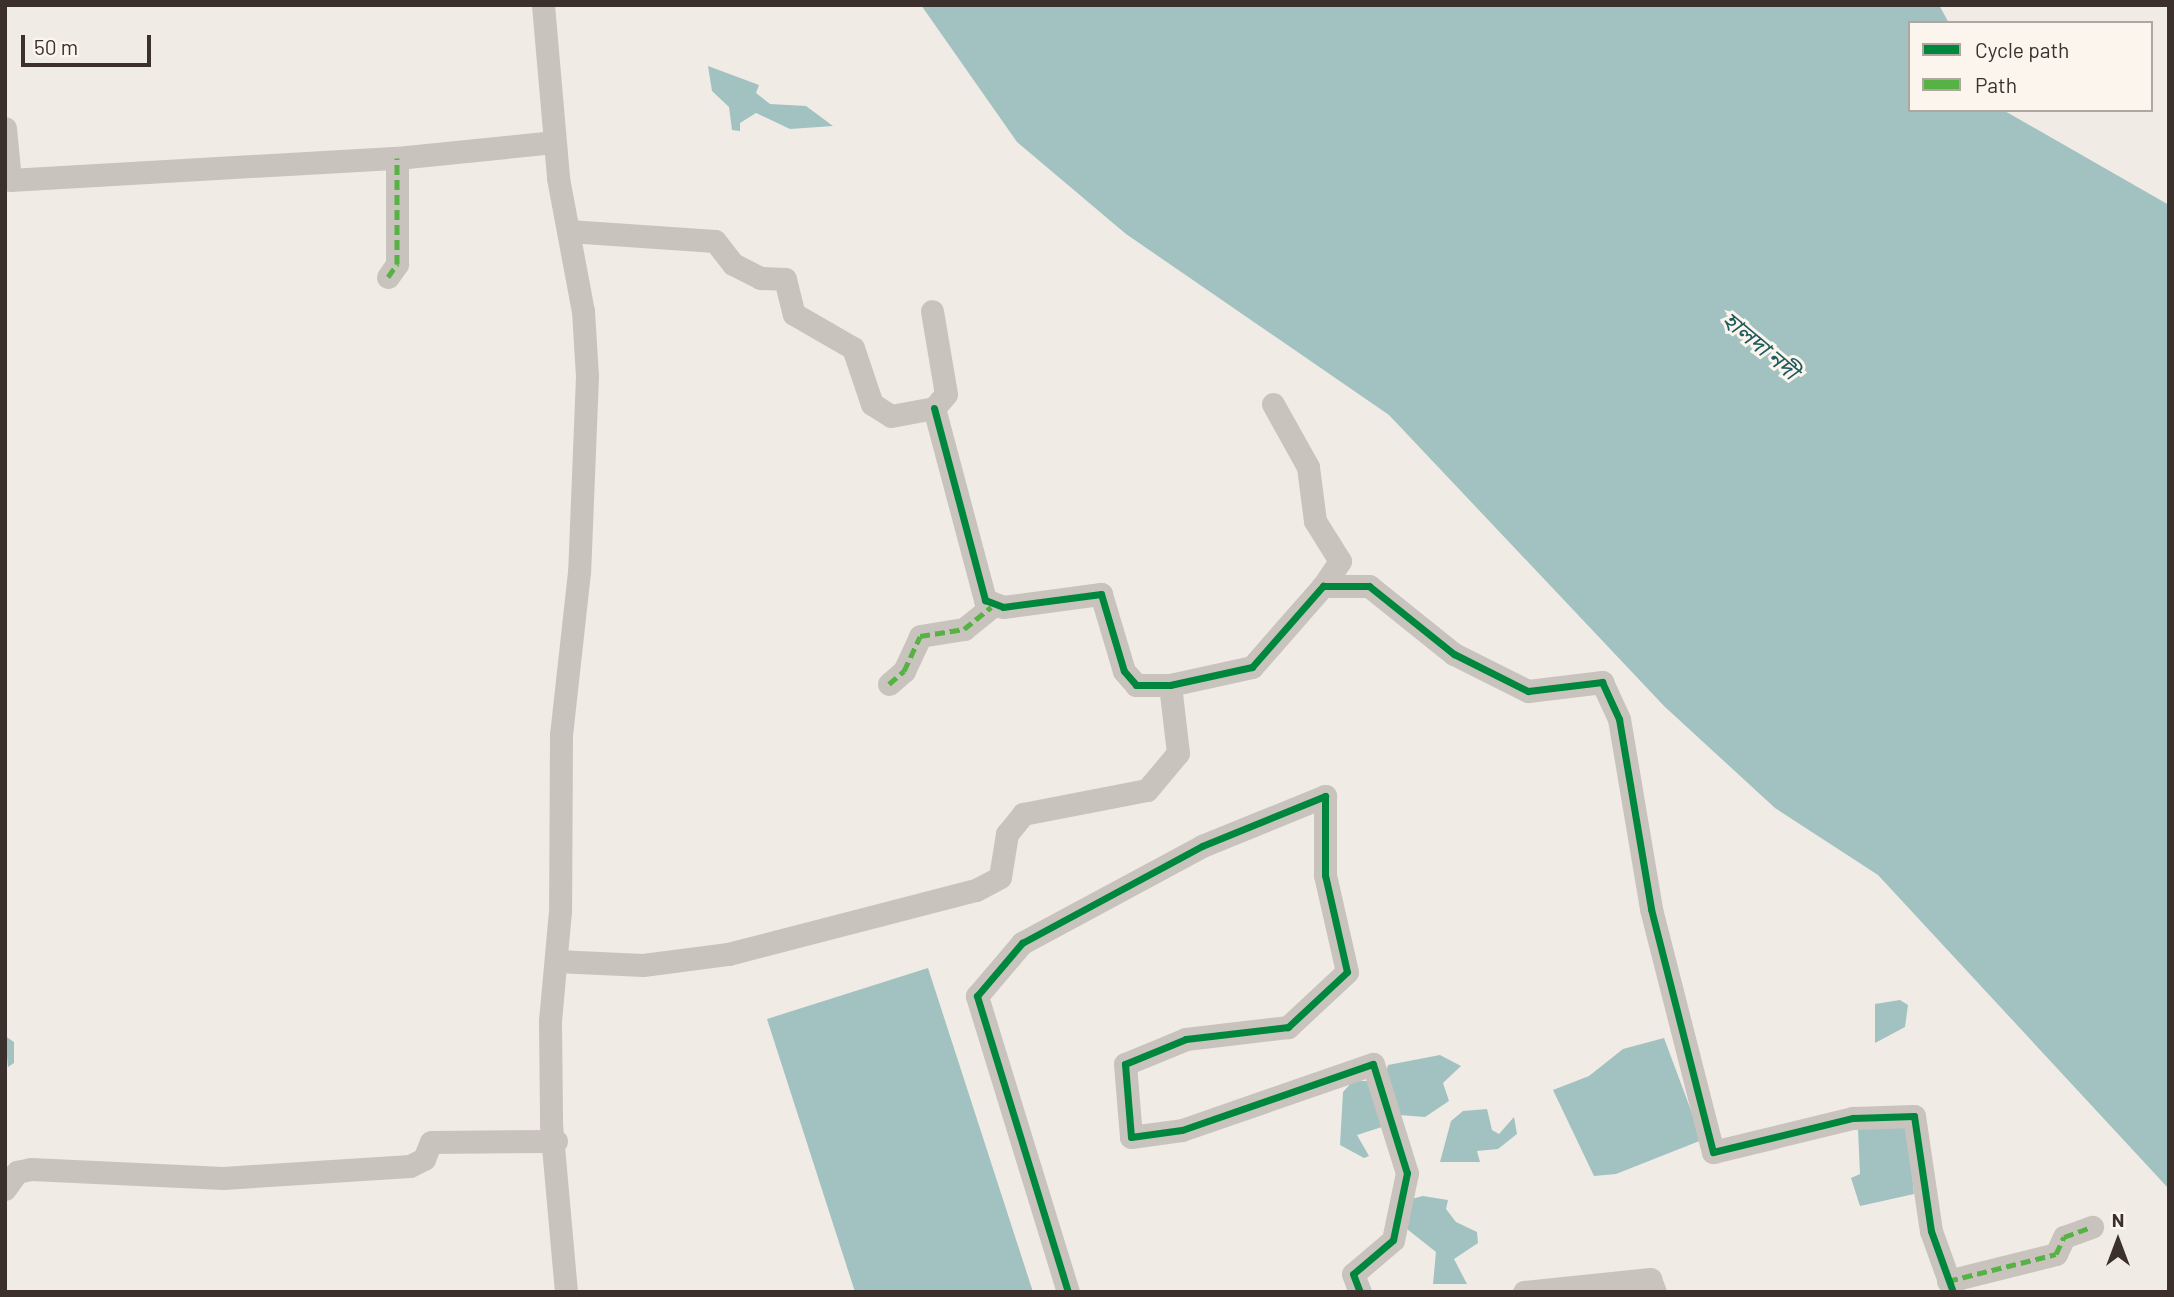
<!DOCTYPE html>
<meta charset="utf-8">
<style>
body{margin:0}
#map{position:relative;width:2174px;height:1297px;overflow:hidden;background:#f0ebe5;font-family:Barlow,"Noto Sans Bengali",sans-serif}
div>[style]{position:absolute}
.water>*{inset:0;background:#a1c2c1}
.minor>*{height:23px;margin:-11.5px;padding:0 11.5px;transform-origin:11.5px;border-radius:11.5px;background:#c9c3be}
.quiet>*{height:5px;margin-top:-2.5px;transform-origin:0;background:repeating-linear-gradient(90deg,#57b246 0 10px,transparent 0 15px)}
.cycleway>*{height:7px;margin:-3.5px;padding:0 3.5px;transform-origin:3.5px;border-radius:3.5px;background:#00873e}
span{translate:-50% -50%;white-space:nowrap;text-align:center;line-height:1.15;-webkit-text-stroke:6px #fbf5ee;paint-order:stroke}
.water-label{font-size:23px;color:#1f5a5e;font-style:italic}
.frame{position:absolute;inset:0;border:7px solid #3b302b;pointer-events:none}
.legend{position:absolute;left:1908px;top:21px;width:245px;height:91px;box-sizing:border-box;background:#fbf5ee;border:2px solid #aea6a0;margin:0;padding:9px 12px;list-style:none;font-size:21px;color:#3b302b}
.legend li{display:flex;align-items:center;gap:14px;height:35px}
.legend b{width:35px;border:2px solid #aea6a0}
.north{position:absolute;left:2083px;top:1206px;width:70px;height:70px;-webkit-text-stroke:5px #fbf5ee;paint-order:stroke;rotate:0deg;font-size:19px;font-weight:700;line-height:28px;text-align:center;color:#3b302b}
.north::after{content:'';display:block;margin:auto;width:24px;height:32px;background:#3b302b;clip-path:polygon(50% 0,100% 100%,50% 72%,0 100%)}
.scale{position:absolute;left:21px;top:35px;width:130px;height:32px;box-sizing:border-box;border:4px solid #3b302b;border-top:0;padding-left:9px;font-size:21px;line-height:24px;white-space:nowrap;color:#3b302b;-webkit-text-stroke:5px #fbf5ee;paint-order:stroke}
</style>
<div id="map">
<div class="water">
<div style="clip-path:polygon(921px 5px,1939px 5px,1949px 23px,1910px 23px,1910px 110px,2003px 110px,2169px 205px,2169px 1189px,1878px 875px,1775px 808px,1664px 706px,1389px 415px,1126px 234px,1017px 142px)"></div>
<div style="clip-path:polygon(708px 66px,759px 85px,756px 93px,770px 104px,806px 106px,833px 126px,790px 129px,756px 113px,740px 123px,740px 131px,732px 130px,729px 107px,712px 91px)"></div>
<div style="clip-path:polygon(928px 968px,1033px 1292px,855px 1292px,767px 1019px)"></div>
<div style="clip-path:polygon(1900px 1000px,1908px 1005px,1905px 1027px,1875px 1043px,1875px 1004px)"></div>
<div style="clip-path:polygon(5px 1036px,14px 1042px,14px 1063px,8px 1067px)"></div>
<div style="clip-path:polygon(1664px 1038px,1702px 1140px,1616px 1174px,1594px 1176px,1553px 1090px,1589px 1076px,1623px 1049px)"></div>
<div style="clip-path:polygon(1440px 1055px,1461px 1066px,1443px 1083px,1449px 1101px,1425px 1117px,1399px 1115px,1385px 1077px,1388px 1065px)"></div>
<div style="clip-path:polygon(1353px 1081px,1370px 1081px,1382px 1127px,1357px 1135px,1369px 1156px,1364px 1158px,1340px 1145px,1343px 1092px)"></div>
<div style="clip-path:polygon(1487px 1109px,1492px 1130px,1499px 1134px,1514px 1117px,1517px 1134px,1498px 1149px,1477px 1151px,1480px 1162px,1440px 1162px,1451px 1121px,1463px 1111px)"></div>
<div style="clip-path:polygon(1907px 1123px,1914px 1194px,1860px 1206px,1851px 1178px,1860px 1174px,1858px 1129px)"></div>
<div style="clip-path:polygon(1423px 1196px,1448px 1200px,1446px 1209px,1456px 1222px,1477px 1232px,1478px 1243px,1454px 1259px,1467px 1284px,1433px 1284px,1436px 1252px,1407px 1229px,1411px 1199px)"></div>
</div>
<div class="minor">
<div style="left:543px;top:5px;width:174px;rotate:85deg"></div>
<div style="left:558px;top:178px;width:135px;rotate:79.4deg"></div>
<div style="left:583px;top:311px;width:65px;rotate:86.5deg"></div>
<div style="left:587px;top:376px;width:196px;rotate:92.3deg"></div>
<div style="left:579px;top:572px;width:164px;rotate:96.3deg"></div>
<div style="left:561px;top:735px;width:176px;rotate:90.3deg"></div>
<div style="left:560px;top:911px;width:110px;rotate:95.2deg"></div>
<div style="left:550px;top:1021px;width:103px;rotate:89.4deg"></div>
<div style="left:551px;top:1124px;width:169px;rotate:84.9deg"></div>
<div style="left:5px;top:128px;width:52px;rotate:84.5deg"></div>
<div style="left:10px;top:180px;width:388px;rotate:-3.3deg"></div>
<div style="left:397px;top:158px;width:158px;rotate:-5.8deg"></div>
<div style="left:569px;top:231px;width:146px;rotate:3.9deg"></div>
<div style="left:715px;top:241px;width:29px;rotate:52deg"></div>
<div style="left:733px;top:264px;width:30px;rotate:27deg"></div>
<div style="left:760px;top:278px;width:25px;rotate:2deg"></div>
<div style="left:785px;top:279px;width:36px;rotate:76deg"></div>
<div style="left:794px;top:314px;width:68px;rotate:30deg"></div>
<div style="left:853px;top:348px;width:59px;rotate:71.3deg"></div>
<div style="left:872px;top:404px;width:22px;rotate:32deg"></div>
<div style="left:891px;top:416px;width:44px;rotate:-10.5deg"></div>
<div style="left:934px;top:408px;width:18px;rotate:-49deg"></div>
<div style="left:946px;top:394px;width:84px;rotate:-99.6deg"></div>
<div style="left:388px;top:277px;width:16px;rotate:-55deg"></div>
<div style="left:397px;top:264px;width:106px;rotate:-90deg"></div>
<div style="left:1273px;top:404px;width:72px;rotate:60.9deg"></div>
<div style="left:1308px;top:467px;width:54px;rotate:82.6deg"></div>
<div style="left:1315px;top:521px;width:47px;rotate:58deg"></div>
<div style="left:1340px;top:561px;width:30px;rotate:124deg"></div>
<div style="left:934px;top:408px;width:199px;rotate:75.1deg"></div>
<div style="left:985px;top:600px;width:19px;rotate:21deg"></div>
<div style="left:1003px;top:607px;width:99px;rotate:-7.6deg"></div>
<div style="left:1101px;top:594px;width:80px;rotate:73.4deg"></div>
<div style="left:1124px;top:671px;width:18px;rotate:49deg"></div>
<div style="left:1136px;top:685px;width:34px"></div>
<div style="left:1170px;top:685px;width:84px;rotate:-12.4deg"></div>
<div style="left:1252px;top:667px;width:108px;rotate:-48.8deg"></div>
<div style="left:1323px;top:586px;width:46px"></div>
<div style="left:1369px;top:586px;width:109px;rotate:38.7deg"></div>
<div style="left:1454px;top:654px;width:83px;rotate:26.6deg"></div>
<div style="left:1528px;top:691px;width:75px;rotate:-6.9deg"></div>
<div style="left:1602px;top:682px;width:41px;rotate:65.3deg"></div>
<div style="left:1619px;top:719px;width:193px;rotate:80.4deg"></div>
<div style="left:1651px;top:909px;width:251px;rotate:75.7deg"></div>
<div style="left:1713px;top:1152px;width:144px;rotate:-13.7deg"></div>
<div style="left:1853px;top:1118px;width:61px;rotate:-1.9deg"></div>
<div style="left:1914px;top:1116px;width:116px;rotate:81.6deg"></div>
<div style="left:1931px;top:1231px;width:65px;rotate:70.2deg"></div>
<div style="left:889px;top:684px;width:20px;rotate:-41deg"></div>
<div style="left:904px;top:671px;width:38px;rotate:-65deg"></div>
<div style="left:920px;top:636px;width:45px;rotate:-9deg"></div>
<div style="left:964px;top:629px;width:35px;rotate:-39deg"></div>
<div style="left:556px;top:961px;width:87px;rotate:2.6deg"></div>
<div style="left:643px;top:965px;width:86px;rotate:-7.4deg"></div>
<div style="left:728px;top:954px;width:256px;rotate:-14.5deg"></div>
<div style="left:976px;top:890px;width:27px;rotate:-28deg"></div>
<div style="left:1000px;top:877px;width:44px;rotate:-80.8deg"></div>
<div style="left:1007px;top:834px;width:26px;rotate:-51deg"></div>
<div style="left:1023px;top:814px;width:126px;rotate:-11deg"></div>
<div style="left:1147px;top:790px;width:48px;rotate:-50deg"></div>
<div style="left:1178px;top:753px;width:68px;rotate:-96.7deg"></div>
<div style="left:5px;top:1189px;width:21px;rotate:-55deg"></div>
<div style="left:17px;top:1172px;width:14px;rotate:-12deg"></div>
<div style="left:31px;top:1169px;width:192px;rotate:2.7deg"></div>
<div style="left:223px;top:1178px;width:187px;rotate:-3.7deg"></div>
<div style="left:410px;top:1166px;width:16px;rotate:-27deg"></div>
<div style="left:424px;top:1159px;width:18px;rotate:-68deg"></div>
<div style="left:431px;top:1142px;width:125px;rotate:-0.5deg"></div>
<div style="left:1948px;top:1281px;width:111px;rotate:-14deg"></div>
<div style="left:2056px;top:1254px;width:19px;rotate:-65deg"></div>
<div style="left:2064px;top:1237px;width:30px;rotate:-20deg"></div>
<div style="left:1068px;top:1292px;width:310px;rotate:-107.1deg"></div>
<div style="left:977px;top:996px;width:70px;rotate:-49.7deg"></div>
<div style="left:1022px;top:943px;width:204px;rotate:-28.3deg"></div>
<div style="left:1202px;top:846px;width:133px;rotate:-22.1deg"></div>
<div style="left:1325px;top:796px;width:79px;rotate:90deg"></div>
<div style="left:1325px;top:875px;width:99px;rotate:77.2deg"></div>
<div style="left:1347px;top:972px;width:81px;rotate:137deg"></div>
<div style="left:1288px;top:1027px;width:103px;rotate:173.3deg"></div>
<div style="left:1186px;top:1039px;width:66px;rotate:157.7deg"></div>
<div style="left:1125px;top:1064px;width:73px;rotate:85.3deg"></div>
<div style="left:1131px;top:1137px;width:51px;rotate:-7.8deg"></div>
<div style="left:1182px;top:1130px;width:202px;rotate:-19.1deg"></div>
<div style="left:1373px;top:1064px;width:114px;rotate:72.7deg"></div>
<div style="left:1407px;top:1173px;width:68px;rotate:101.8deg"></div>
<div style="left:1393px;top:1240px;width:52px;rotate:139.6deg"></div>
<div style="left:1353px;top:1274px;width:19px;rotate:69deg"></div>
<div style="left:1524px;top:1292px;width:127px;rotate:-5.9deg"></div>
<div style="left:1650px;top:1279px;width:14px;rotate:69deg"></div>
</div>
<div class="quiet">
<div style="left:388px;top:277px;width:16px;rotate:-55deg"></div>
<div style="left:397px;top:264px;width:106px;rotate:-90deg"></div>
<div style="left:889px;top:684px;width:20px;rotate:-41deg"></div>
<div style="left:904px;top:671px;width:38px;rotate:-65deg"></div>
<div style="left:920px;top:636px;width:45px;rotate:-9deg"></div>
<div style="left:964px;top:629px;width:35px;rotate:-39deg"></div>
<div style="left:1948px;top:1281px;width:111px;rotate:-14deg"></div>
<div style="left:2056px;top:1254px;width:19px;rotate:-65deg"></div>
<div style="left:2064px;top:1237px;width:30px;rotate:-20deg"></div>
</div>
<div class="cycleway">
<div style="left:934px;top:408px;width:199px;rotate:75.1deg"></div>
<div style="left:985px;top:600px;width:19px;rotate:21deg"></div>
<div style="left:1003px;top:607px;width:99px;rotate:-7.6deg"></div>
<div style="left:1101px;top:594px;width:80px;rotate:73.4deg"></div>
<div style="left:1124px;top:671px;width:18px;rotate:49deg"></div>
<div style="left:1136px;top:685px;width:34px"></div>
<div style="left:1170px;top:685px;width:84px;rotate:-12.4deg"></div>
<div style="left:1252px;top:667px;width:108px;rotate:-48.8deg"></div>
<div style="left:1323px;top:586px;width:46px"></div>
<div style="left:1369px;top:586px;width:109px;rotate:38.7deg"></div>
<div style="left:1454px;top:654px;width:83px;rotate:26.6deg"></div>
<div style="left:1528px;top:691px;width:75px;rotate:-6.9deg"></div>
<div style="left:1602px;top:682px;width:41px;rotate:65.3deg"></div>
<div style="left:1619px;top:719px;width:193px;rotate:80.4deg"></div>
<div style="left:1651px;top:909px;width:251px;rotate:75.7deg"></div>
<div style="left:1713px;top:1152px;width:144px;rotate:-13.7deg"></div>
<div style="left:1853px;top:1118px;width:61px;rotate:-1.9deg"></div>
<div style="left:1914px;top:1116px;width:116px;rotate:81.6deg"></div>
<div style="left:1931px;top:1231px;width:65px;rotate:70.2deg"></div>
<div style="left:1068px;top:1292px;width:310px;rotate:-107.1deg"></div>
<div style="left:977px;top:996px;width:70px;rotate:-49.7deg"></div>
<div style="left:1022px;top:943px;width:204px;rotate:-28.3deg"></div>
<div style="left:1202px;top:846px;width:133px;rotate:-22.1deg"></div>
<div style="left:1325px;top:796px;width:79px;rotate:90deg"></div>
<div style="left:1325px;top:875px;width:99px;rotate:77.2deg"></div>
<div style="left:1347px;top:972px;width:81px;rotate:137deg"></div>
<div style="left:1288px;top:1027px;width:103px;rotate:173.3deg"></div>
<div style="left:1186px;top:1039px;width:66px;rotate:157.7deg"></div>
<div style="left:1125px;top:1064px;width:73px;rotate:85.3deg"></div>
<div style="left:1131px;top:1137px;width:51px;rotate:-7.8deg"></div>
<div style="left:1182px;top:1130px;width:202px;rotate:-19.1deg"></div>
<div style="left:1373px;top:1064px;width:114px;rotate:72.7deg"></div>
<div style="left:1407px;top:1173px;width:68px;rotate:101.8deg"></div>
<div style="left:1393px;top:1240px;width:52px;rotate:139.6deg"></div>
<div style="left:1353px;top:1274px;width:19px;rotate:69deg"></div>
</div>
<div class="water-label">
<span style="left:1761px;top:345px;rotate:40deg">হালদা নদী</span>
</div>
<div class="frame"></div>
<ul class="legend">
<li><b style="height:9px;background:#00873e"></b>Cycle path</li>
<li><b style="height:9px;background:#57b246"></b>Path</li>
</ul>
<div class="north">N</div>
<div class="scale">50 m</div>
</div>
